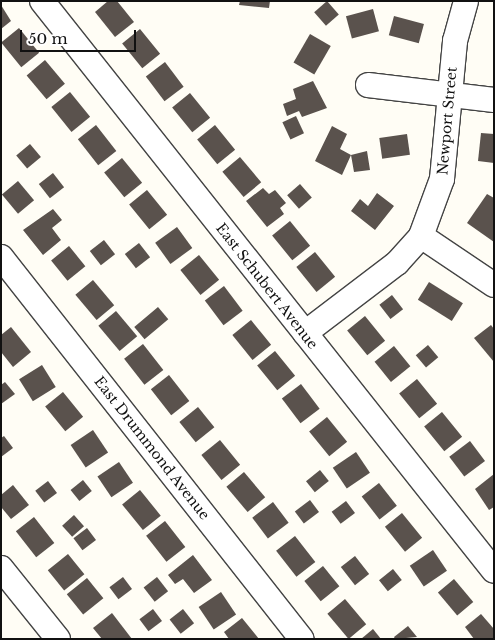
<!DOCTYPE html>
<style>
body{margin:0}
#map{position:relative;width:495px;height:640px;overflow:hidden;background:#fffdf5;font-family:"Libre Baskerville",serif}
div>[style]{position:absolute}
.building>*{inset:0;background:#5a524d;transform-origin:0 0}
.roads{filter:drop-shadow(1px 0 #444) drop-shadow(-1px 0 #444) drop-shadow(0 1px #444) drop-shadow(0 -1px #444)}
.minor>*{height:24px;margin:-12px;padding:0 12px;transform-origin:12px;border-radius:12px;background:#fff}
span{translate:-50% -50%;white-space:nowrap;text-align:center;line-height:1.15;-webkit-text-stroke:5px #fff;paint-order:stroke}
.street-label{font-size:14px;color:#111}
.frame{position:absolute;inset:0;border:2px solid #111;pointer-events:none}
.scale{position:absolute;left:20px;top:30px;width:116px;height:22px;box-sizing:border-box;border:2px solid #111;border-top:0;padding-left:6px;font-size:15px;line-height:18px;white-space:nowrap;color:#111;-webkit-text-stroke:4px #fff;paint-order:stroke}
</style>
<div id="map">
<div class="building">
<div style="clip-path:polygon(108px 1px,117px 1px,134px 22px,115px 37px,95px 12px)"></div>
<div style="clip-path:polygon(240px 1px,270px 1px,269px 8px,239px 5px)"></div>
<div style="left:327px;top:1px;width:18px;height:17px;rotate:49deg"></div>
<div style="clip-path:polygon(1px 5px,11px 21px,1px 29px)"></div>
<div style="left:373px;top:9px;width:23px;height:28px;rotate:75deg"></div>
<div style="left:394px;top:16px;width:31px;height:20px;rotate:15deg"></div>
<div style="left:19px;top:28px;width:32px;height:23px;rotate:51deg"></div>
<div style="left:140px;top:29px;width:32px;height:23px;rotate:51deg"></div>
<div style="left:310px;top:34px;width:24px;height:33px;rotate:30deg"></div>
<div style="left:45px;top:60px;width:31px;height:24px;rotate:50deg"></div>
<div style="left:165px;top:62px;width:31px;height:24px;rotate:53deg"></div>
<div style="clip-path:polygon(313px 81px,327px 108px,302px 117px,299px 111px,287px 116px,283px 104px,296px 99px,293px 89px)"></div>
<div style="left:70px;top:92px;width:32px;height:24px;rotate:51deg"></div>
<div style="left:190px;top:93px;width:32px;height:23px;rotate:51deg"></div>
<div style="left:296px;top:116px;width:19px;height:15px;rotate:65deg"></div>
<div style="left:96px;top:125px;width:33px;height:23px;rotate:52deg"></div>
<div style="left:215px;top:125px;width:32px;height:23px;rotate:51deg"></div>
<div style="clip-path:polygon(332px 126px,347px 134px,340px 149px,351px 155px,367px 151px,370px 170px,354px 172px,351px 155px,342px 175px,315px 161px)"></div>
<div style="clip-path:polygon(481px 133px,494px 134px,494px 163px,478px 161px)"></div>
<div style="left:407px;top:134px;width:21px;height:28px;rotate:82deg"></div>
<div style="left:30px;top:144px;width:17px;height:18px;rotate:50deg"></div>
<div style="left:240px;top:157px;width:33px;height:23px;rotate:50deg"></div>
<div style="left:122px;top:158px;width:32px;height:23px;rotate:51deg"></div>
<div style="left:53px;top:173px;width:18px;height:18px;rotate:52deg"></div>
<div style="left:18px;top:181px;width:25px;height:21px;rotate:50deg"></div>
<div style="left:300px;top:184px;width:18px;height:17px;rotate:49deg"></div>
<div style="clip-path:polygon(263px 188px,269px 194px,275px 190px,286px 203px,280px 208px,284px 214px,267px 227px,246px 201px)"></div>
<div style="left:147px;top:190px;width:32px;height:23px;rotate:51deg"></div>
<div style="clip-path:polygon(377px 193px,394px 206px,375px 230px,351px 211px,360px 199px,368px 206px)"></div>
<div style="clip-path:polygon(487px 194px,494px 198px,494px 242px,467px 223px)"></div>
<div style="clip-path:polygon(53px 209px,62px 220px,52px 228px,61px 240px,43px 255px,23px 230px)"></div>
<div style="left:290px;top:221px;width:32px;height:23px;rotate:51deg"></div>
<div style="left:177px;top:227px;width:26px;height:27px;rotate:54deg"></div>
<div style="left:104px;top:240px;width:18px;height:18px;rotate:52deg"></div>
<div style="left:139px;top:243px;width:18px;height:18px;rotate:52deg"></div>
<div style="left:69px;top:246px;width:26px;height:23px;rotate:51deg"></div>
<div style="left:315px;top:252px;width:32px;height:24px;rotate:51deg"></div>
<div style="left:199px;top:255px;width:32px;height:24px;rotate:51deg"></div>
<div style="left:93px;top:280px;width:33px;height:23px;rotate:50deg"></div>
<div style="left:429px;top:282px;width:40px;height:21px;rotate:32deg"></div>
<div style="left:224px;top:286px;width:31px;height:24px;rotate:53deg"></div>
<div style="left:392px;top:295px;width:18px;height:16px;rotate:52deg"></div>
<div style="left:158px;top:307px;width:16px;height:31px;rotate:50deg"></div>
<div style="left:116px;top:311px;width:33px;height:23px;rotate:50deg"></div>
<div style="left:365px;top:316px;width:32px;height:23px;rotate:51deg"></div>
<div style="left:251px;top:320px;width:32px;height:24px;rotate:51deg"></div>
<div style="clip-path:polygon(491px 325px,494px 329px,494px 362px,474px 338px)"></div>
<div style="clip-path:polygon(11px 327px,31px 352px,13px 367px,1px 352px,1px 335px)"></div>
<div style="left:143px;top:344px;width:33px;height:24px;rotate:52deg"></div>
<div style="left:428px;top:345px;width:16px;height:16px;rotate:50deg"></div>
<div style="left:394px;top:346px;width:26px;height:25px;rotate:51deg"></div>
<div style="left:275px;top:351px;width:32px;height:23px;rotate:51deg"></div>
<div style="left:42px;top:365px;width:26px;height:27px;rotate:58deg"></div>
<div style="left:169px;top:375px;width:33px;height:23px;rotate:52deg"></div>
<div style="left:417px;top:379px;width:32px;height:23px;rotate:51deg"></div>
<div style="clip-path:polygon(5px 382px,15px 394px,1px 404px,1px 385px)"></div>
<div style="left:301px;top:384px;width:31px;height:24px;rotate:53deg"></div>
<div style="left:63px;top:392px;width:32px;height:23px;rotate:51deg"></div>
<div style="left:198px;top:407px;width:26px;height:24px;rotate:51deg"></div>
<div style="left:442px;top:412px;width:32px;height:23px;rotate:51deg"></div>
<div style="left:327px;top:417px;width:32px;height:23px;rotate:51deg"></div>
<div style="left:93px;top:430px;width:27px;height:27px;rotate:56deg"></div>
<div style="clip-path:polygon(4px 436px,13px 448px,1px 457px,1px 438px)"></div>
<div style="left:220px;top:440px;width:32px;height:24px;rotate:51deg"></div>
<div style="left:470px;top:441px;width:25px;height:26px;rotate:53deg"></div>
<div style="left:356px;top:452px;width:25px;height:28px;rotate:56deg"></div>
<div style="left:119px;top:462px;width:25px;height:26px;rotate:56deg"></div>
<div style="left:320px;top:470px;width:14px;height:18px;rotate:51deg"></div>
<div style="left:244px;top:472px;width:33px;height:23px;rotate:50deg"></div>
<div style="clip-path:polygon(494px 474px,494px 507px,489px 510px,475px 489px)"></div>
<div style="left:83px;top:480px;width:14px;height:16px;rotate:51deg"></div>
<div style="left:48px;top:481px;width:15px;height:16px;rotate:53deg"></div>
<div style="left:379px;top:483px;width:29px;height:22px;rotate:52deg"></div>
<div style="clip-path:polygon(13px 485px,29px 505px,11px 519px,1px 507px,1px 495px)"></div>
<div style="left:140px;top:490px;width:33px;height:23px;rotate:51deg"></div>
<div style="left:310px;top:500px;width:15px;height:19px;rotate:53deg"></div>
<div style="left:346px;top:501px;width:15px;height:18px;rotate:53deg"></div>
<div style="left:273px;top:502px;width:26px;height:26px;rotate:53deg"></div>
<div style="left:402px;top:513px;width:32px;height:22px;rotate:51deg"></div>
<div style="left:74px;top:515px;width:15px;height:16px;rotate:48deg"></div>
<div style="left:34px;top:517px;width:33px;height:23px;rotate:52deg"></div>
<div style="left:165px;top:521px;width:33px;height:24px;rotate:52deg"></div>
<div style="left:87px;top:528px;width:15px;height:17px;rotate:53deg"></div>
<div style="left:295px;top:536px;width:33px;height:24px;rotate:52deg"></div>
<div style="left:433px;top:550px;width:25px;height:28px;rotate:56deg"></div>
<div style="left:68px;top:554px;width:26px;height:26px;rotate:51deg"></div>
<div style="clip-path:polygon(193px 555px,212px 580px,194px 593px,183px 579px,175px 584px,168px 575px)"></div>
<div style="left:355px;top:556px;width:23px;height:18px;rotate:52deg"></div>
<div style="left:323px;top:566px;width:26px;height:24px;rotate:51deg"></div>
<div style="left:393px;top:569px;width:14px;height:18px;rotate:51deg"></div>
<div style="left:123px;top:577px;width:15px;height:17px;rotate:53deg"></div>
<div style="left:157px;top:577px;width:18px;height:17px;rotate:52deg"></div>
<div style="left:87px;top:578px;width:26px;height:26px;rotate:51deg"></div>
<div style="left:454px;top:579px;width:30px;height:21px;rotate:50deg"></div>
<div style="left:221px;top:592px;width:27px;height:27px;rotate:56deg"></div>
<div style="left:345px;top:599px;width:33px;height:23px;rotate:50deg"></div>
<div style="left:153px;top:609px;width:15px;height:17px;rotate:53deg"></div>
<div style="left:183px;top:609px;width:18px;height:17px;rotate:52deg"></div>
<div style="clip-path:polygon(112px 613px,132px 639px,102px 639px,93px 628px)"></div>
<div style="clip-path:polygon(481px 614px,494px 629px,494px 639px,474px 639px,465px 627px)"></div>
<div style="clip-path:polygon(242px 618px,259px 639px,229px 639px,224px 632px)"></div>
<div style="clip-path:polygon(408px 626px,417px 637px,395px 639px,394px 637px)"></div>
<div style="clip-path:polygon(373px 629px,381px 639px,361px 639px)"></div>
</div>
<div class="roads">
<div class="minor">
<div style="left:42px;top:1px;width:727px;rotate:51.59deg"></div>
<div style="left:368px;top:85px;width:127px;rotate:6.8deg"></div>
<div style="left:421px;top:236px;width:88px;rotate:33.9deg"></div>
<div style="left:1px;top:257px;width:486px;rotate:51.8deg"></div>
<div style="left:305px;top:333px;width:116px;rotate:-37.3deg"></div>
<div style="left:397px;top:263px;width:36px;rotate:-48deg"></div>
<div style="left:421px;top:236px;width:61px;rotate:-69.8deg"></div>
<div style="left:442px;top:179px;width:139px;rotate:-84.6deg"></div>
<div style="left:455px;top:41px;width:41px;rotate:-74.6deg"></div>
<div style="left:1px;top:568px;width:91px;rotate:51.2deg"></div>
</div>
</div>
<div class="street-label">
<span style="left:447px;top:121px;rotate:-85deg">Newport Street</span>
<span style="left:267px;top:286px;rotate:52deg">East Schubert Avenue</span>
<span style="left:152px;top:448px;rotate:52deg">East Drummond Avenue</span>
</div>
<div class="frame"></div>
<div class="scale">50 m</div>
</div>
